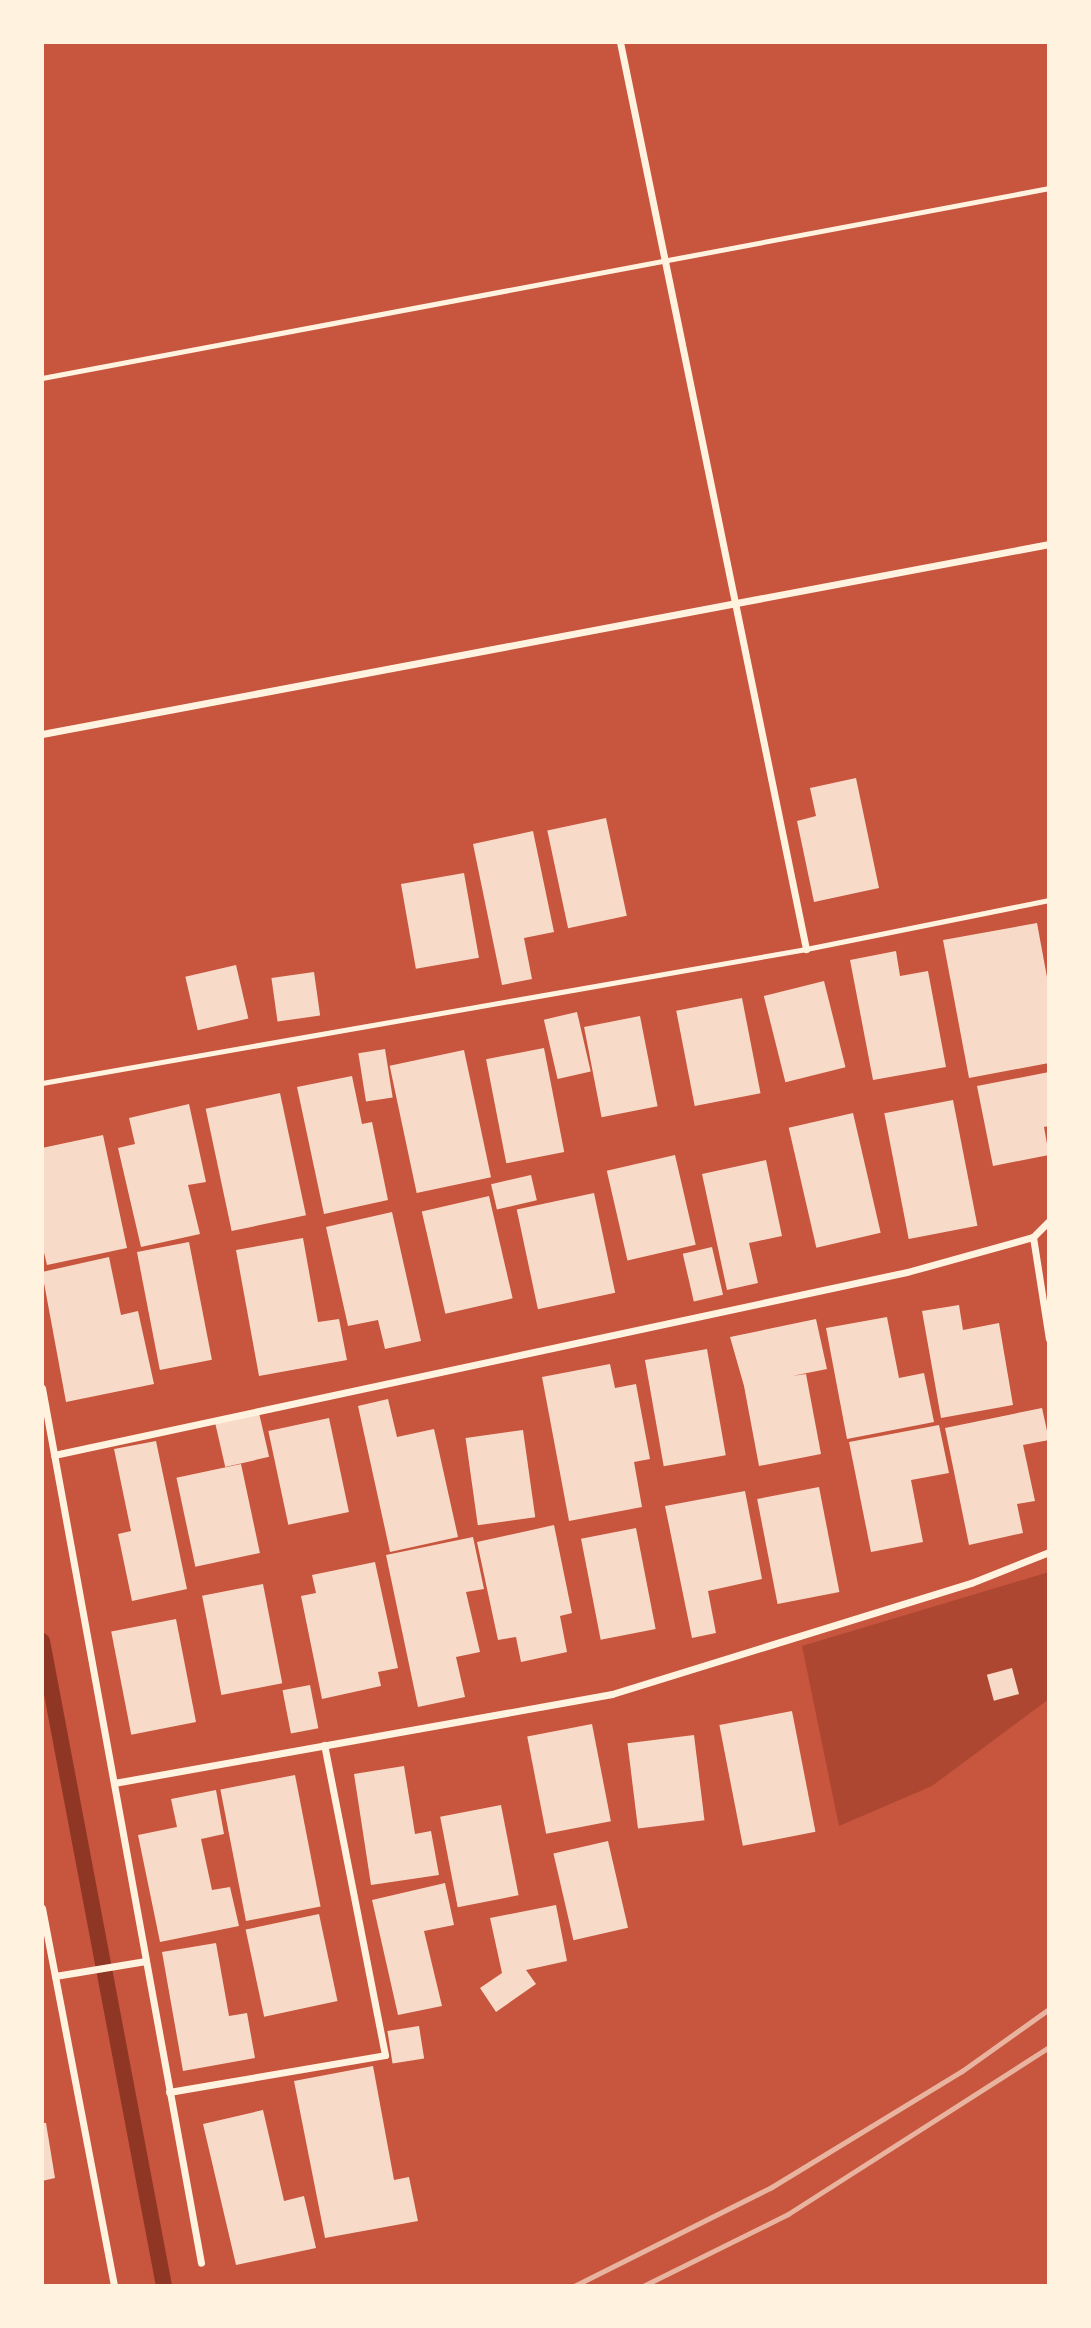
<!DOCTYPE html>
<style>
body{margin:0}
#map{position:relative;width:1091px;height:2328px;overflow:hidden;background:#c8553d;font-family:Manrope,sans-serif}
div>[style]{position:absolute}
.green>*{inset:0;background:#ae4732}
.stream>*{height:16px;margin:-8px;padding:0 8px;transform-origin:8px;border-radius:8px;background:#8f3625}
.building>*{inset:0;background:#f7dbc8;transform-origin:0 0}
.service>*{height:5px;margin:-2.5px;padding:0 2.5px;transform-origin:2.5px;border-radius:2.5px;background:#fff3e0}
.minor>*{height:7px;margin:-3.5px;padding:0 3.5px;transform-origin:3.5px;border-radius:3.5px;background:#fff3e0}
.rail>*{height:5px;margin:-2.5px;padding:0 2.5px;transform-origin:2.5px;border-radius:2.5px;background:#e9b49f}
span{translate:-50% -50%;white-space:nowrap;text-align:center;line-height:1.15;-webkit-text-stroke:6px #fff3e0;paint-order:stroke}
.frame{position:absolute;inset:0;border:44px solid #fff3e0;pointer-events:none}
</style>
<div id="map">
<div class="green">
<div style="clip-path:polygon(1049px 1572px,1049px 1699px,932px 1786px,839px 1826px,802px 1646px)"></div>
</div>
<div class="stream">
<div style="left:42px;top:1641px;width:656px;rotate:79.29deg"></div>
</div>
<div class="building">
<div style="clip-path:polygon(856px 778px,879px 888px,814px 902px,797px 821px,816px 816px,810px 788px)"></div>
<div style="left:606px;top:818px;width:100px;height:60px;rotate:78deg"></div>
<div style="clip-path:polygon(533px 831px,554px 932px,524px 938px,532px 979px,502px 985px,473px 844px)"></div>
<div style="left:464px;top:873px;width:86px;height:64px;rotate:80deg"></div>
<div style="clip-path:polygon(1037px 923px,1049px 988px,1049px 1063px,969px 1078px,943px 940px)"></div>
<div style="clip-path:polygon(896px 951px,900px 976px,928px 971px,946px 1067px,873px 1080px,850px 960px)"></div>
<div style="left:236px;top:965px;width:55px;height:52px;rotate:77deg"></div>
<div style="left:314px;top:972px;width:44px;height:43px;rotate:82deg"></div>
<div style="left:824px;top:981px;width:89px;height:62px;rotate:76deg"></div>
<div style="left:742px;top:998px;width:97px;height:67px;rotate:79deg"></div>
<div style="left:577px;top:1012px;width:61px;height:34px;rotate:77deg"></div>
<div style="left:640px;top:1016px;width:92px;height:57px;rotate:79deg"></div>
<div style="left:544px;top:1048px;width:106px;height:59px;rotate:79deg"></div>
<div style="left:385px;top:1049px;width:49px;height:27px;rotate:81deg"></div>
<div style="left:464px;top:1050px;width:130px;height:76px;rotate:78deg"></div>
<div style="clip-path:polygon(1049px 1072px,1049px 1126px,1044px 1127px,1049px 1155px,993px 1166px,977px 1086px)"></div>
<div style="clip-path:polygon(352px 1076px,362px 1124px,372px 1122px,388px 1200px,324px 1214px,297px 1087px)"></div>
<div style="left:280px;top:1093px;width:125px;height:76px;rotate:78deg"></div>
<div style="left:953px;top:1100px;width:128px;height:70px;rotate:79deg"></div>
<div style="clip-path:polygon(189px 1104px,206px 1182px,188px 1185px,200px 1234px,141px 1247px,118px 1148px,135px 1144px,129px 1118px)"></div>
<div style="left:853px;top:1113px;width:123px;height:66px;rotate:77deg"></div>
<div style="clip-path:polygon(103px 1135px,127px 1248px,47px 1265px,42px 1244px,42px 1148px)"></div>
<div style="left:675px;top:1155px;width:92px;height:70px;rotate:77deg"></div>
<div style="clip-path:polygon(766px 1160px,782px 1236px,749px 1243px,758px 1283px,727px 1290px,702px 1174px)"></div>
<div style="left:531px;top:1175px;width:26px;height:41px;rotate:77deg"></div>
<div style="left:594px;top:1193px;width:102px;height:79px;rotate:78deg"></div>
<div style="left:489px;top:1196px;width:105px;height:69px;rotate:77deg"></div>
<div style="clip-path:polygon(392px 1212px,421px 1341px,385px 1349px,378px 1320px,348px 1326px,326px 1227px)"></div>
<div style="clip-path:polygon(303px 1238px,318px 1322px,339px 1319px,347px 1360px,259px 1376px,236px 1250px)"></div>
<div style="left:189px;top:1242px;width:120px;height:53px;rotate:79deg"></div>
<div style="left:712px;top:1247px;width:49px;height:30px;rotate:77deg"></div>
<div style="clip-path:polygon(109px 1257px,121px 1315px,138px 1311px,154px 1384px,66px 1402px,42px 1272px)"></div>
<div style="clip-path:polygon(959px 1305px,963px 1330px,999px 1323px,1013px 1405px,941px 1418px,922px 1311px)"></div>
<div style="clip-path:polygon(887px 1317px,899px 1378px,924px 1373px,934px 1422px,847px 1439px,826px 1328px)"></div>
<div style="clip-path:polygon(816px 1319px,827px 1369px,792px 1376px,806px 1374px,821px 1454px,759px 1466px,744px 1386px,730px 1337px)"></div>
<div style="left:707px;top:1349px;width:108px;height:63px;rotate:80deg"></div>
<div style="clip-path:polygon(610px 1364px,615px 1388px,636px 1384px,650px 1459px,634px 1462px,642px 1507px,569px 1521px,542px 1377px)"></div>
<div style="clip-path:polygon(388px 1399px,397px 1437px,434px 1429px,458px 1537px,390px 1552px,358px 1406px)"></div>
<div style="clip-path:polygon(1042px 1408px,1049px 1440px,1023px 1445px,1035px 1501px,1017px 1504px,1023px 1533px,969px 1545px,945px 1428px)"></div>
<div style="left:259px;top:1413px;width:45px;height:45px;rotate:77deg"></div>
<div style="left:329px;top:1418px;width:96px;height:62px;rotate:78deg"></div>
<div style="clip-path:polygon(939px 1425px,949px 1473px,911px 1480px,923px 1542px,871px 1552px,849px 1442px)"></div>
<div style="left:523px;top:1430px;width:88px;height:58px;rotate:82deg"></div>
<div style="clip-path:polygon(156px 1441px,187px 1589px,132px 1601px,118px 1534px,131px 1531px,114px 1449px)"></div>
<div style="left:241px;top:1464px;width:91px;height:66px;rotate:78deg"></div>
<div style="left:819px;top:1487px;width:107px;height:63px;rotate:79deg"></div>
<div style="clip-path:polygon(745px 1491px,762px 1579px,708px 1591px,716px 1633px,692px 1638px,665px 1506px)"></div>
<div style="clip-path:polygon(554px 1525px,572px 1613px,560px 1616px,567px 1652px,521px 1662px,516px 1637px,498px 1640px,477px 1542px)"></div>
<div style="left:636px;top:1528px;width:103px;height:56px;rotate:79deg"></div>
<div style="clip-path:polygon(473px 1537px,484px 1589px,466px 1592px,480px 1652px,456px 1657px,465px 1697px,418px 1707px,386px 1555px)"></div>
<div style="clip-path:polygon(375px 1562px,398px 1668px,378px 1672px,381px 1686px,322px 1699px,301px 1596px,316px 1593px,312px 1575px)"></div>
<div style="left:263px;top:1584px;width:101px;height:62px;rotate:79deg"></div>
<div style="left:176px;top:1619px;width:105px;height:66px;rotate:79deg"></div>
<div style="left:1012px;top:1668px;width:27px;height:26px;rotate:75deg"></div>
<div style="left:310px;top:1685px;width:44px;height:28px;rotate:79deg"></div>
<div style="left:792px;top:1711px;width:123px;height:74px;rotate:79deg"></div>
<div style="left:592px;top:1724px;width:99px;height:66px;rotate:79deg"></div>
<div style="left:694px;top:1735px;width:86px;height:67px;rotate:83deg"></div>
<div style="clip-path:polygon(404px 1766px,415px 1834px,431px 1831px,439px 1875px,371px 1885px,354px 1774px)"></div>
<div style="left:295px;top:1775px;width:134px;height:76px;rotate:79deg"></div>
<div style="clip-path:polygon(216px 1790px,224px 1834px,201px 1839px,212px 1890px,230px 1887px,239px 1926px,160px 1942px,138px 1835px,177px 1827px,171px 1799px)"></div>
<div style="left:501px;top:1805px;width:92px;height:62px;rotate:79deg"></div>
<div style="left:608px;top:1841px;width:89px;height:56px;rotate:77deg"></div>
<div style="clip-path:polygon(445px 1883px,454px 1925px,424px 1931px,442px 2006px,398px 2015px,372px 1900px)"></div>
<div style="clip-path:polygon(556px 1905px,567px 1961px,526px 1970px,536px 1984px,496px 2012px,480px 1988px,502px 1973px,490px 1918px)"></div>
<div style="left:319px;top:1914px;width:89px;height:75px;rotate:78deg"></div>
<div style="clip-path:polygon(216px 1943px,229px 2016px,247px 2013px,255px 2058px,183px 2071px,162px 1952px)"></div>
<div style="left:419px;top:2026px;width:33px;height:32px;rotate:81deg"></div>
<div style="clip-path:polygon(373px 2066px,394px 2180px,409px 2177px,418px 2221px,325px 2238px,294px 2081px)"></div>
<div style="clip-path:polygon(263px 2110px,284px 2201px,304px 2196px,316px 2248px,236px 2265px,203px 2124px)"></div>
<div style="clip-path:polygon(42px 2123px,46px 2123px,55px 2178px,42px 2181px)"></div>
</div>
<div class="service">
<div style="left:42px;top:378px;width:1025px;rotate:-10.68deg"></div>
<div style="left:42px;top:1083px;width:776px;rotate:-9.95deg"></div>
<div style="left:806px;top:949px;width:248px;rotate:-11.4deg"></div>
</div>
<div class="minor">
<div style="left:620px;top:42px;width:926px;rotate:78.41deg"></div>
<div style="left:42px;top:734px;width:1025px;rotate:-10.68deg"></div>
<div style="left:1033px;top:1237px;width:103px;rotate:81.1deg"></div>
<div style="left:42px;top:1388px;width:889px;rotate:79.7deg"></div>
<div style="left:54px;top:1455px;width:872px;rotate:-12.11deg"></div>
<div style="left:907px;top:1272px;width:131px;rotate:-15.5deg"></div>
<div style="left:1033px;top:1237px;width:23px;rotate:-45deg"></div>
<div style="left:114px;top:1783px;width:506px;rotate:-10.13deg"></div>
<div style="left:612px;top:1694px;width:376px;rotate:-17.2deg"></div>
<div style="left:971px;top:1583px;width:84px;rotate:-21.7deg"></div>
<div style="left:42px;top:1908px;width:385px;rotate:79.2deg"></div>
<div style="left:55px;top:1976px;width:92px;rotate:-9.4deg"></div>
<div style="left:169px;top:2092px;width:219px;rotate:-9.7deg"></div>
<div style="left:385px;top:2055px;width:316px;rotate:-101.1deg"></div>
</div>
<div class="rail">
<div style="left:574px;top:2286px;width:219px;rotate:-26.6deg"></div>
<div style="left:770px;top:2188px;width:225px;rotate:-31.4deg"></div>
<div style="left:962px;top:2071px;width:107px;rotate:-35.5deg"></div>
<div style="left:643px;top:2286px;width:162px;rotate:-26.4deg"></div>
<div style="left:788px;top:2214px;width:310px;rotate:-32.6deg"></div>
</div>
<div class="frame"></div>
</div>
